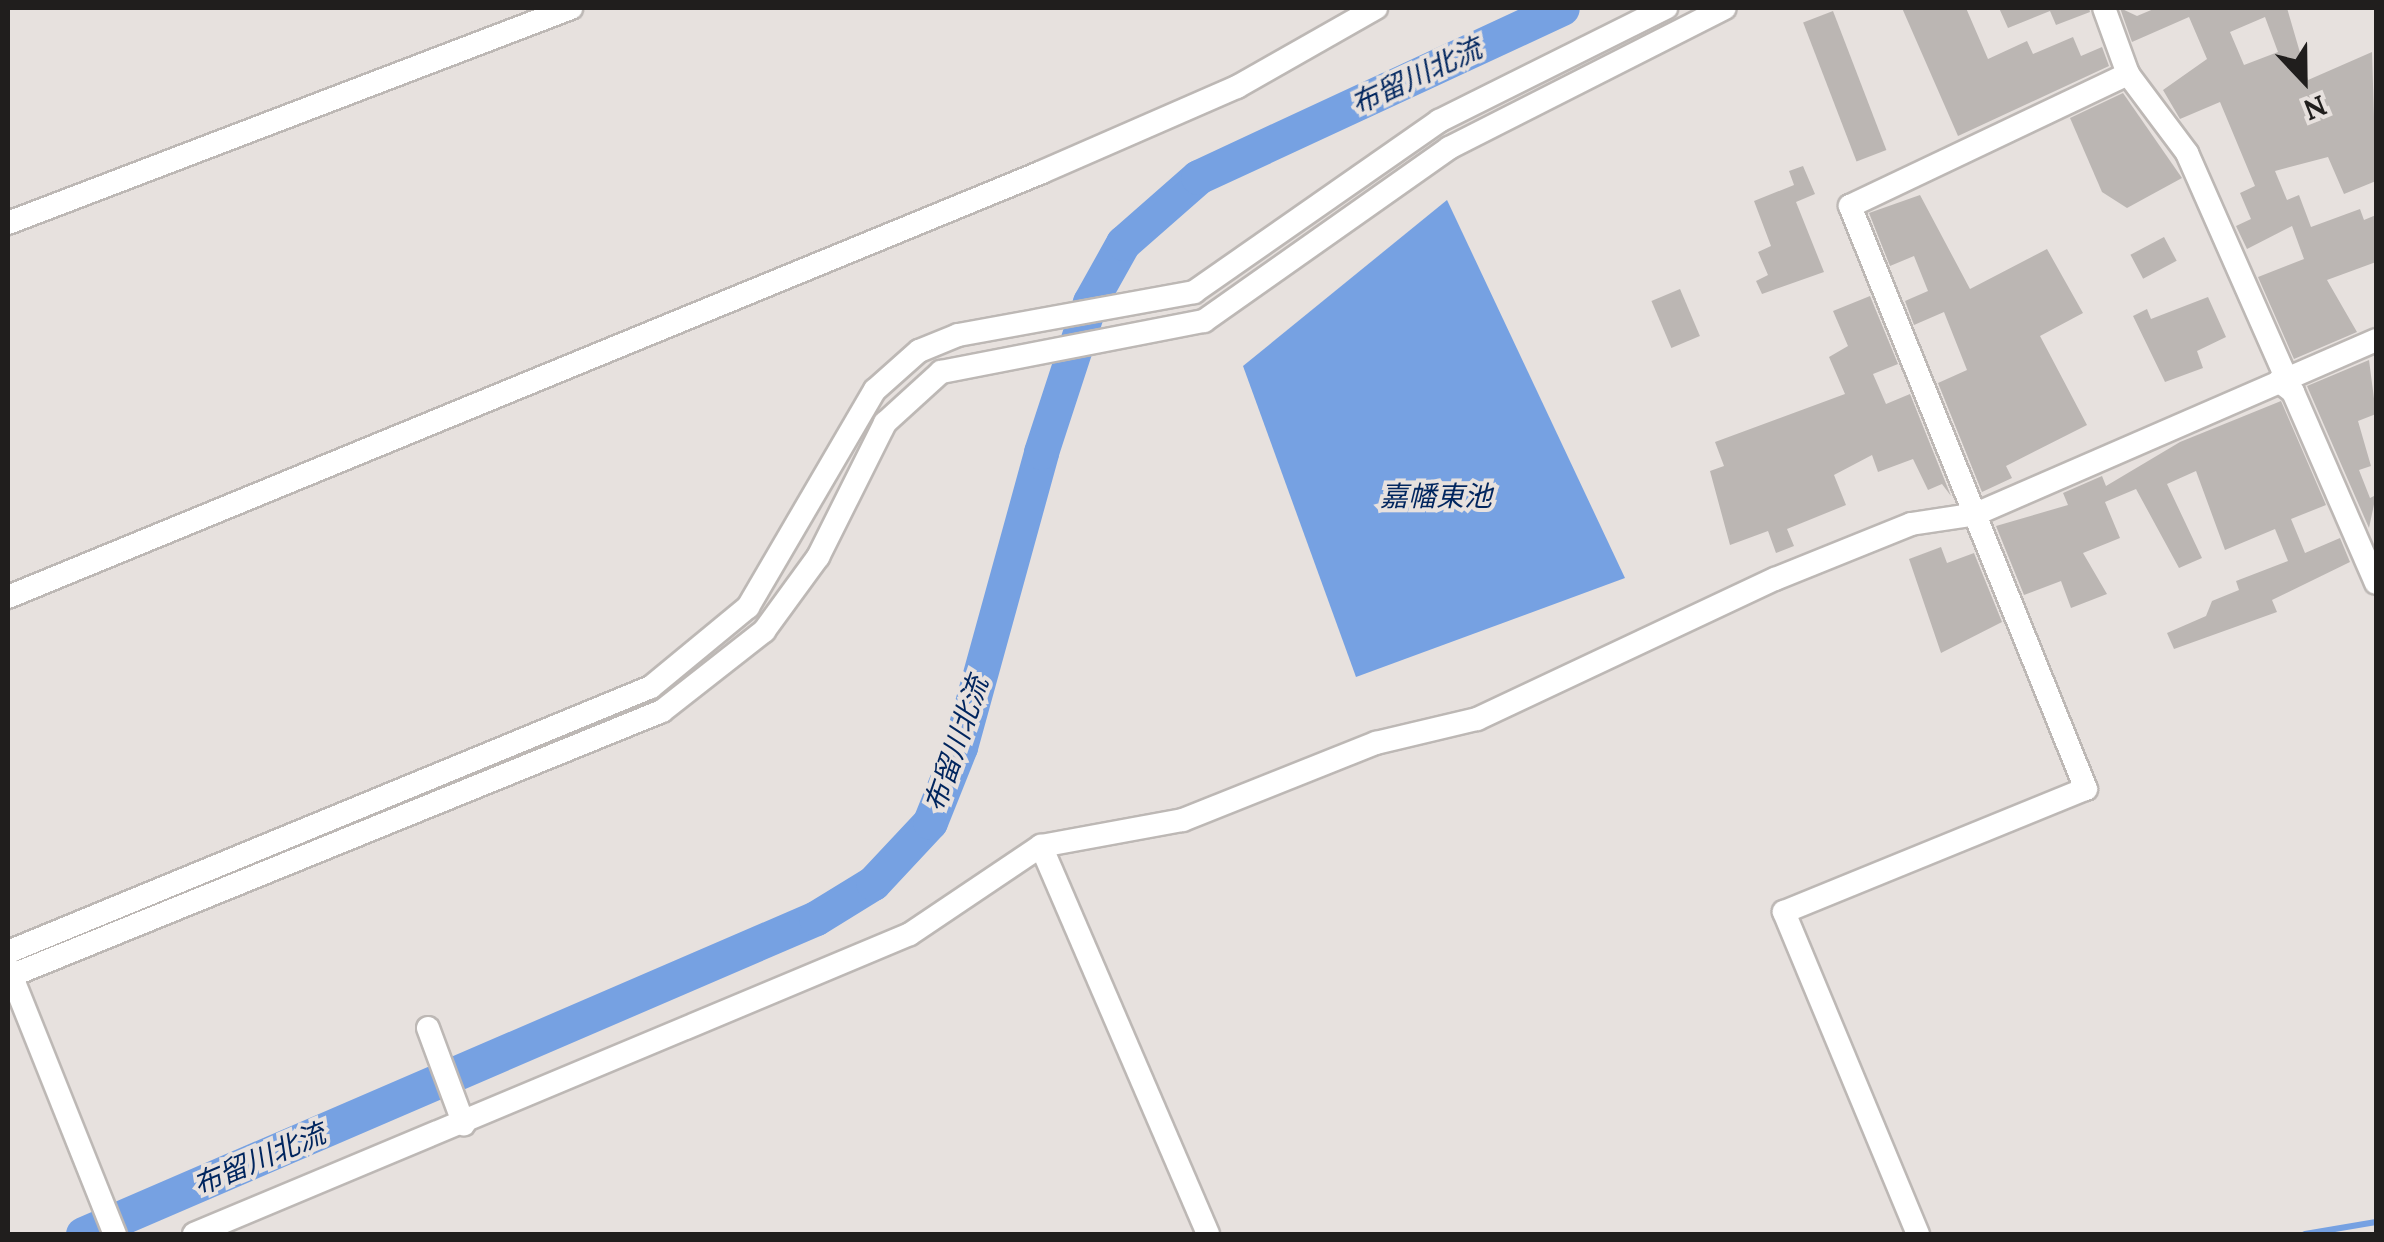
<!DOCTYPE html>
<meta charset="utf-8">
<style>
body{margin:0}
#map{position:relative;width:2384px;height:1242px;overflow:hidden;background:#e7e1de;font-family:Lora,"Noto Sans JP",serif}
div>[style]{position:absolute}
.water>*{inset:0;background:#76a1e2}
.stream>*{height:6px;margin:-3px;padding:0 3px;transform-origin:3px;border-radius:3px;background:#76a1e2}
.river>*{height:35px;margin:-17.5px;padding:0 17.5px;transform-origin:17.5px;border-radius:17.5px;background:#76a1e2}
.building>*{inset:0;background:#bbb6b3;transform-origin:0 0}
.roads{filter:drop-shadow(2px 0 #bdb8b5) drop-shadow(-2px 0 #bdb8b5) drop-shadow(0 2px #bdb8b5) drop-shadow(0 -2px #bdb8b5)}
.minor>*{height:22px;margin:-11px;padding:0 11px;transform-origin:11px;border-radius:11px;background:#fff}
span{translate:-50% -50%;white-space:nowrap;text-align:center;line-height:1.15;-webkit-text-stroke:8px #e7e1de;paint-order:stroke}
.water-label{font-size:28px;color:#00255e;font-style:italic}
.frame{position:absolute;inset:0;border:10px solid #201e1d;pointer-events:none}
.north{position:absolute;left:2254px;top:30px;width:100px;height:100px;-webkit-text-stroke:8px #e7e1de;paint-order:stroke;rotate:158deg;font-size:28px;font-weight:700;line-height:40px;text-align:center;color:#201e1d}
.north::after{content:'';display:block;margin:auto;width:35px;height:45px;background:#201e1d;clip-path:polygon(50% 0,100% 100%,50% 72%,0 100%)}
</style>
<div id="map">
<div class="water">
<div style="clip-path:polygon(1447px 200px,1625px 578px,1356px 677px,1243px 366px)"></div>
</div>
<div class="stream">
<div style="left:2305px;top:1234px;width:72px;rotate:-9.6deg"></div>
</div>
<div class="river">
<div style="left:83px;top:1234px;width:798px;rotate:-23.32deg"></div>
<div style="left:816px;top:918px;width:67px;rotate:-31.6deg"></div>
<div style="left:873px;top:883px;width:83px;rotate:-46.9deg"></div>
<div style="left:930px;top:822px;width:81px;rotate:-68.2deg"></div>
<div style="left:960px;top:747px;width:306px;rotate:-74.6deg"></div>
<div style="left:1041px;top:452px;width:158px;rotate:-71.9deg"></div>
<div style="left:1090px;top:302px;width:68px;rotate:-60.8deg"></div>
<div style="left:1123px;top:243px;width:100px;rotate:-41.3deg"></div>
<div style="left:1198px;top:177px;width:401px;rotate:-24.9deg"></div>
</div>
<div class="building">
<div style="clip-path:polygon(1902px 8px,1966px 8px,1988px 59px,2027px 41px,2033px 54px,2073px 37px,2081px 56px,2102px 47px,2109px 66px,1958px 136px)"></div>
<div style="clip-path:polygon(1999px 8px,2089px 8px,2090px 12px,2056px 25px,2050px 11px,2008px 28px)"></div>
<div style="clip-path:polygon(evenodd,2120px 8px,2137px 16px,2156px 8px,2287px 8px,2308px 80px,2372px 52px,2376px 181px,2344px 194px,2328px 157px,2275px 171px,2287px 200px,2299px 195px,2311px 227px,2360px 209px,2364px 220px,2376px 215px,2376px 262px,2327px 280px,2357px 332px,2294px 359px,2258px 277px,2304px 259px,2292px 226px,2247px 249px,2236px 226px,2251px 219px,2240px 193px,2255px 186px,2220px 102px,2180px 119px,2163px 90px,2207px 59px,2189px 17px,2132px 42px,2120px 8px,2265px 17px,2278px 52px,2244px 65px,2230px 32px,2265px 17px)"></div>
<div style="left:1833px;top:11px;width:149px;height:32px;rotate:69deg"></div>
<div style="clip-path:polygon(2123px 93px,2182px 178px,2127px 208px,2102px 192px,2070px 118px)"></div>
<div style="clip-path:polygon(1803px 166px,1815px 194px,1796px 202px,1824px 272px,1762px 294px,1756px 281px,1768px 275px,1758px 252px,1771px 246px,1754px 201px,1794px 185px,1789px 171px)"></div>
<div style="clip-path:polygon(1920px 195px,1970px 289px,2047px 249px,2083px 313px,2040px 336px,2087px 425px,2006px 466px,2012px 478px,1982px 492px,1938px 383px,1967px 370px,1944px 312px,1914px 325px,1905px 301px,1928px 291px,1914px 256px,1890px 266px,1869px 213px)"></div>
<div style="left:2164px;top:237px;width:27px;height:38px;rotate:62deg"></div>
<div style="left:1680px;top:289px;width:51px;height:31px;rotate:67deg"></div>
<div style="clip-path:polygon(1870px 296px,1898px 364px,1873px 374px,1886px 404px,1910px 394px,1951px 496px,1942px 484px,1928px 490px,1913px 459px,1878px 472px,1872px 455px,1834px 475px,1846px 505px,1787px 529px,1794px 546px,1776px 553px,1768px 531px,1730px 545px,1710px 471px,1724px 466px,1715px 442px,1845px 394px,1829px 357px,1848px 346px,1833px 311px)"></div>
<div style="clip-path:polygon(2208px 297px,2226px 337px,2197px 351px,2203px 368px,2165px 382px,2133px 316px,2147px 309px,2151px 319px)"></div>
<div style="clip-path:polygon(2369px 360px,2376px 414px,2358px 421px,2371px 466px,2359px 470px,2370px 498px,2376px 495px,2369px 528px,2307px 386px)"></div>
<div style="clip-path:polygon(2281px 401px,2326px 505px,2291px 519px,2305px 553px,2340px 538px,2350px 562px,2272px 600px,2277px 612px,2174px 649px,2167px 633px,2206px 616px,2212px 601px,2239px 590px,2236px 581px,2288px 561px,2275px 529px,2225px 550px,2196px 471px,2167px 484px,2202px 558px,2179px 568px,2136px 489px,2105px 502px,2120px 538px,2083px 553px,2107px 594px,2071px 608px,2061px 581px,2024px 595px,1996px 526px,2068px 505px,2063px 493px,2102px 476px,2106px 486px,2180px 442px)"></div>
<div style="clip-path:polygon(1941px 547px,1947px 563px,1974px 553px,2002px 622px,1941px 653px,1909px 559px)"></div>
</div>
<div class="roads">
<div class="minor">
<div style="left:2104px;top:8px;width:70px;rotate:70deg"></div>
<div style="left:2128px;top:74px;width:99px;rotate:53.2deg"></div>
<div style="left:2187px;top:153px;width:243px;rotate:66.2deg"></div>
<div style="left:8px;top:223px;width:603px;rotate:-20.9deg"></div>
<div style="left:2279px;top:381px;width:18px;rotate:38deg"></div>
<div style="left:2293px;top:392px;width:208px;rotate:66.5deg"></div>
<div style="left:8px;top:597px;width:1118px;rotate:-22.34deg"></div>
<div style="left:1042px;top:172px;width:213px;rotate:-23.6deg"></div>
<div style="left:1237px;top:87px;width:160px;rotate:-29.6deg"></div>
<div style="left:1041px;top:846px;width:422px;rotate:66.7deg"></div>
<div style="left:8px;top:952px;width:695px;rotate:-22.4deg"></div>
<div style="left:651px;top:687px;width:126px;rotate:-39.5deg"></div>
<div style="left:748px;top:607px;width:251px;rotate:-59.7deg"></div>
<div style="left:875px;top:390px;width:59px;rotate:-41.6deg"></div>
<div style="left:919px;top:351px;width:42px;rotate:-22.3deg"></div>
<div style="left:958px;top:335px;width:240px;rotate:-10.3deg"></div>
<div style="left:1194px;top:292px;width:299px;rotate:-34.9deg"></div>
<div style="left:1439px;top:121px;width:254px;rotate:-26.5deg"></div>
<div style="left:8px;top:967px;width:288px;rotate:68.2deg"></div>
<div style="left:8px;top:977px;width:706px;rotate:-22.13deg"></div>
<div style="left:662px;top:711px;width:130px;rotate:-38.1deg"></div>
<div style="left:764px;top:631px;width:92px;rotate:-53.9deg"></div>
<div style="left:818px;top:557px;width:150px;rotate:-63.4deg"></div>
<div style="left:885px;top:423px;width:76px;rotate:-42.3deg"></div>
<div style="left:941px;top:372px;width:268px;rotate:-11deg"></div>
<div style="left:1204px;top:321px;width:300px;rotate:-35.2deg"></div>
<div style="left:1449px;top:148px;width:309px;rotate:-26.9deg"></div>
<div style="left:428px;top:1028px;width:103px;rotate:69.6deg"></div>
<div style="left:194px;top:1234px;width:776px;rotate:-22.73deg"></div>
<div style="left:910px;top:934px;width:158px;rotate:-33.9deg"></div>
<div style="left:1041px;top:846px;width:144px;rotate:-10.4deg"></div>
<div style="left:1183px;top:820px;width:208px;rotate:-21.8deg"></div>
<div style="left:1376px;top:743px;width:104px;rotate:-13.4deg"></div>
<div style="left:1477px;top:719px;width:329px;rotate:-25.2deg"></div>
<div style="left:1775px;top:579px;width:147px;rotate:-22deg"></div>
<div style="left:1911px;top:524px;width:66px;rotate:-8.7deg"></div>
<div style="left:1976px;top:514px;width:436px;rotate:-23.5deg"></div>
<div style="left:1918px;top:1234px;width:349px;rotate:-112.6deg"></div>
<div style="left:1784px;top:912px;width:326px;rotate:-22.2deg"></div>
<div style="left:2086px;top:789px;width:629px;rotate:-112.04deg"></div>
<div style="left:1850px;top:206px;width:308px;rotate:-25.4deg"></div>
</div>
</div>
<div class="water-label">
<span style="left:1416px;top:76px;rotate:-25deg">布留川北流</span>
<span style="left:1436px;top:496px">嘉幡東池</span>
<span style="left:956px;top:744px;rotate:-71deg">布留川北流</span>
<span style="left:259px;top:1159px;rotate:-23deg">布留川北流</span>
</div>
<div class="frame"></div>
<div class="north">N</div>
</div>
